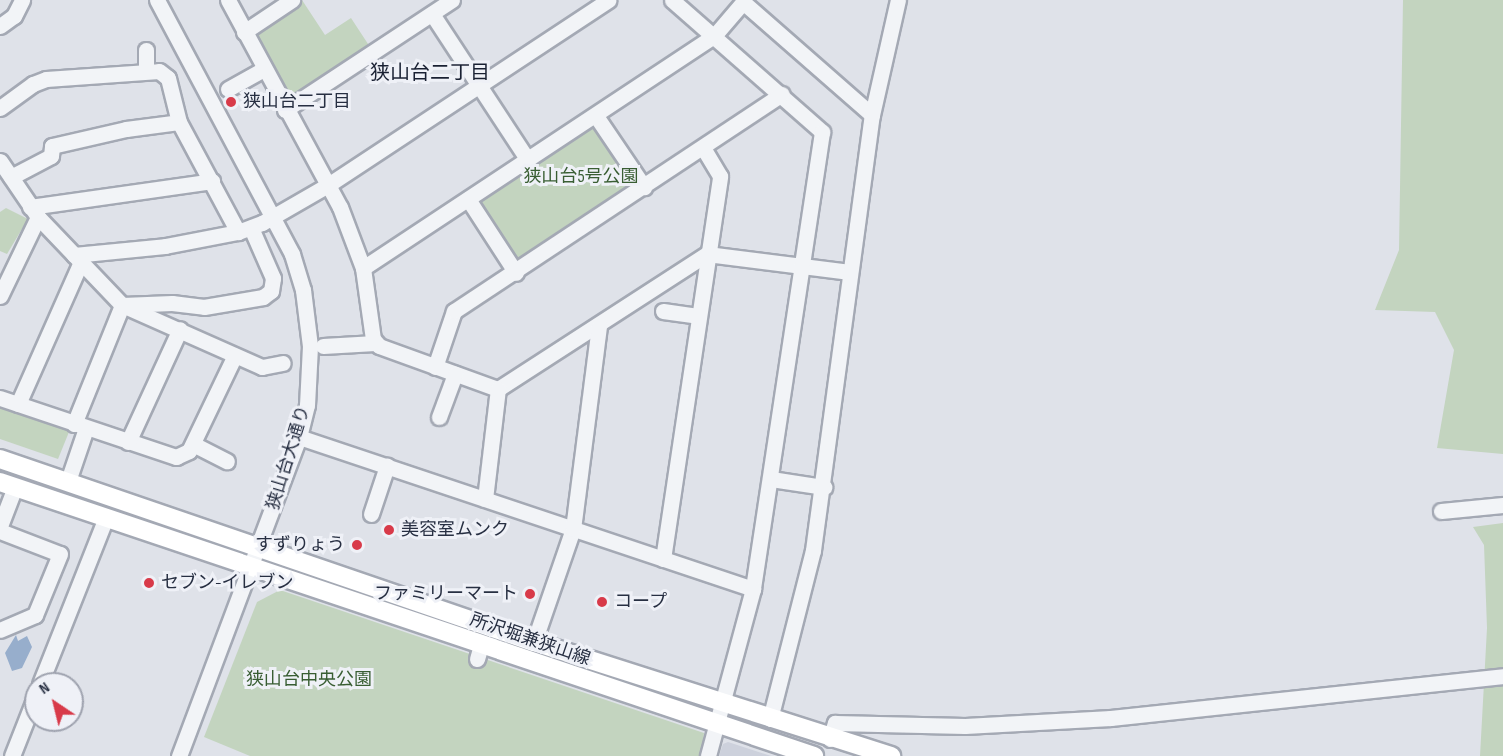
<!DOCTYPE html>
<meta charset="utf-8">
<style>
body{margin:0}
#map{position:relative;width:1503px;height:756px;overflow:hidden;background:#dfe2e9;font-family:"Sofia Sans Condensed","Noto Sans JP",sans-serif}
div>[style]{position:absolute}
.built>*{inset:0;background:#cdd1dc}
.green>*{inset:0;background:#c3d4bf}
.water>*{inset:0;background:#97aecc}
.roads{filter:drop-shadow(2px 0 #a4a9b4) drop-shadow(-2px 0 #a4a9b4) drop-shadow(0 2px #a4a9b4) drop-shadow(0 -2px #a4a9b4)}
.minor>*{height:15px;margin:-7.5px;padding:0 7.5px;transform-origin:7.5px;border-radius:7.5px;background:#f2f4f7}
.major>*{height:18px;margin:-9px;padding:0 9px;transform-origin:9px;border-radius:9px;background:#fff}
.dots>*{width:16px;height:16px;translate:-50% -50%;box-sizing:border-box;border:3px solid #eff1f7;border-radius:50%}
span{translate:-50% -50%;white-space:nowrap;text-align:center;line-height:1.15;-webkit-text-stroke:6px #eff1f7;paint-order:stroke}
.poi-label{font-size:18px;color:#272f42}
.left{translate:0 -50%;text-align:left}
.right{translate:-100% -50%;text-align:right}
.park-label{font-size:18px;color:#395e33}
.street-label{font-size:18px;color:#272f42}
.neighbourhood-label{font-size:20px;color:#192032}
.north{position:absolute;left:24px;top:672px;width:60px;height:60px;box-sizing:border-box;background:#eff1f7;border:2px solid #9fa3af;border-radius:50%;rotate:325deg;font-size:16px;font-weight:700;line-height:24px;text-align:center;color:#272f42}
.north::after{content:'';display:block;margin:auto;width:21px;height:27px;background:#d83a49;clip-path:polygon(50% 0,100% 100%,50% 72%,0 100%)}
</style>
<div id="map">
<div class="built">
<div style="clip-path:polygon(728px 742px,771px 756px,719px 756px,723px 744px)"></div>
</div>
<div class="green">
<div style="clip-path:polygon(302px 0,325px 35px,351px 18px,370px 47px,292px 99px,287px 99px,252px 36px,253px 31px)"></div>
<div style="clip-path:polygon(1403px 0,1503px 0,1503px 454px,1437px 448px,1454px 350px,1435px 312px,1375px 310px,1399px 250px)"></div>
<div style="clip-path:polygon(591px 125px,597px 126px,634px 181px,629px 191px,523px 261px,513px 260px,477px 206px,478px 200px)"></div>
<div style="clip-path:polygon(6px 208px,28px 219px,7px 254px,0 251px,0 212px)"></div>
<div style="clip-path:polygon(0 402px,45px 416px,69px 432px,58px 459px,0 439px)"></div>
<div style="clip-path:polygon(1503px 523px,1503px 756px,1480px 756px,1487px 628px,1484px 545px,1473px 527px)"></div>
<div style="clip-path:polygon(280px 590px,704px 733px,702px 756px,250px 756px,204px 737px,257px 602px)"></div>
</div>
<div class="water">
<div style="clip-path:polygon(16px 635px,18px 641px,27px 636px,32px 647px,22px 668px,12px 671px,5px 653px)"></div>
</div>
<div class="roads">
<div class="minor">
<div style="left:157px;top:0;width:288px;rotate:62deg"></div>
<div style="left:292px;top:254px;width:38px;rotate:73deg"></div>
<div style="left:303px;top:290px;width:56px;rotate:82.9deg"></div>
<div style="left:310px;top:346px;width:59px;rotate:92.9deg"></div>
<div style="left:307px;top:405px;width:33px;rotate:104deg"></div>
<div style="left:299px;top:437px;width:341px;rotate:110.6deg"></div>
<div style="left:228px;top:0;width:235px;rotate:61.6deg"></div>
<div style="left:340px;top:207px;width:65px;rotate:69.3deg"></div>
<div style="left:363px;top:268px;width:72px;rotate:82deg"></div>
<div style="left:373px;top:339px;width:9px;rotate:49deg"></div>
<div style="left:379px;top:346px;width:127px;rotate:19.9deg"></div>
<div style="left:498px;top:389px;width:249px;rotate:-32.9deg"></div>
<div style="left:707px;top:254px;width:144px;rotate:7.2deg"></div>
<div style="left:672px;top:0;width:200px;rotate:41.3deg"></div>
<div style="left:822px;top:132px;width:462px;rotate:98.6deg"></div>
<div style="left:753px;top:589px;width:173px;rotate:105.1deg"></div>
<div style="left:432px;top:14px;width:175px;rotate:56.7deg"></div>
<div style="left:0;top:26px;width:17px;rotate:-36deg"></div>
<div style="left:14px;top:16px;width:18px;rotate:-63deg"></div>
<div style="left:244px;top:32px;width:58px;rotate:-33.7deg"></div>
<div style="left:146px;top:69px;width:19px;rotate:-90deg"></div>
<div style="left:228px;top:89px;width:41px;rotate:-29.1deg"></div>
<div style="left:0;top:108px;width:41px;rotate:-36deg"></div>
<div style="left:33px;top:84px;width:14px;rotate:-21deg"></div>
<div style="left:46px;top:79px;width:113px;rotate:-4deg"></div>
<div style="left:159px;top:71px;width:11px;rotate:38deg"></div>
<div style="left:168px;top:78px;width:45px;rotate:76deg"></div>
<div style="left:179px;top:122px;width:125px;rotate:61.8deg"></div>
<div style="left:238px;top:232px;width:26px;rotate:-21deg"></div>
<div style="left:262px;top:223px;width:76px;rotate:-29.9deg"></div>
<div style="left:328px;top:185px;width:336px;rotate:-33.4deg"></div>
<div style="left:285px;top:110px;width:200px;rotate:-33.4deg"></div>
<div style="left:596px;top:116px;width:86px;rotate:55.9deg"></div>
<div style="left:0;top:161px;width:68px;rotate:55.8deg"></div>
<div style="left:38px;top:217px;width:122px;rotate:46.3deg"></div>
<div style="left:122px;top:305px;width:153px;rotate:23.9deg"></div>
<div style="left:262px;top:367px;width:21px;rotate:-11deg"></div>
<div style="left:11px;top:177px;width:45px;rotate:-27.7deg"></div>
<div style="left:51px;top:156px;width:10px;rotate:-84deg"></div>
<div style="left:52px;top:146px;width:76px;rotate:-12.9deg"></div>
<div style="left:126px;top:129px;width:53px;rotate:-7.5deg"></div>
<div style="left:468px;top:199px;width:88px;rotate:57deg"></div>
<div style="left:30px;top:207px;width:184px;rotate:-8.1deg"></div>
<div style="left:74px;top:255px;width:91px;rotate:-5.6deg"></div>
<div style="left:165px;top:246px;width:74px;rotate:-10.9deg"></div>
<div style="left:363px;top:268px;width:421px;rotate:-33.5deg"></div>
<div style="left:714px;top:36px;width:45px;rotate:-49.5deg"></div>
<div style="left:743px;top:2px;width:171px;rotate:41.2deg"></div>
<div style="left:0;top:296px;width:88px;rotate:-64.3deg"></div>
<div style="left:663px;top:311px;width:35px;rotate:8deg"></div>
<div style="left:323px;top:346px;width:52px;rotate:-3.3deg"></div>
<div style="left:435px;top:367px;width:59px;rotate:-71.3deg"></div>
<div style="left:454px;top:311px;width:393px;rotate:-33.5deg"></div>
<div style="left:0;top:398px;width:186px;rotate:18.5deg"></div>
<div style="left:176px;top:457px;width:14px;rotate:-25deg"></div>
<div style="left:189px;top:451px;width:106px;rotate:-64.4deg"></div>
<div style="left:18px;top:404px;width:155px;rotate:-66.1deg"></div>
<div style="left:439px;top:417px;width:46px;rotate:-69.6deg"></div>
<div style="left:74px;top:424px;width:128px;rotate:-68deg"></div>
<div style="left:122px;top:305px;width:50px;rotate:-2.3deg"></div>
<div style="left:172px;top:303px;width:32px;rotate:7deg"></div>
<div style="left:204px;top:307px;width:60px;rotate:-9.6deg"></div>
<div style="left:263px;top:297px;width:10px;rotate:-37deg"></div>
<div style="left:271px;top:291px;width:13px;rotate:-81deg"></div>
<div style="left:273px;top:278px;width:55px;rotate:-113.7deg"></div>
<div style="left:299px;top:437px;width:479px;rotate:18.5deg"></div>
<div style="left:128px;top:442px;width:124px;rotate:-65.3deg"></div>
<div style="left:193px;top:444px;width:38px;rotate:27deg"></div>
<div style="left:771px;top:479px;width:54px;rotate:8.6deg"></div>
<div style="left:68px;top:481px;width:56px;rotate:-71.2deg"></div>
<div style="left:485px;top:499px;width:111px;rotate:-83.3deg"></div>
<div style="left:1441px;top:511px;width:62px;rotate:-5.5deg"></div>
<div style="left:371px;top:514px;width:51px;rotate:-71.6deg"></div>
<div style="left:0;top:526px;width:42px;rotate:-69deg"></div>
<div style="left:0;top:531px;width:64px;rotate:21deg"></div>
<div style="left:60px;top:554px;width:66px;rotate:112.3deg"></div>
<div style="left:35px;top:615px;width:38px;rotate:157deg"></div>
<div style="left:663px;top:559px;width:387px;rotate:-81.5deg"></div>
<div style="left:720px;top:176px;width:31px;rotate:-121deg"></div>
<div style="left:534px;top:642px;width:120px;rotate:-71deg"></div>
<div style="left:573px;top:529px;width:206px;rotate:-82.7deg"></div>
<div style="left:477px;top:659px;width:15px;rotate:-74deg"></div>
<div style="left:40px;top:684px;width:180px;rotate:-68.4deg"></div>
<div style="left:770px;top:719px;width:174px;rotate:-75.7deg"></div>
<div style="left:813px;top:550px;width:439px;rotate:-82.3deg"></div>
<div style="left:872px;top:115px;width:118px;rotate:-77.3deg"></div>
<div style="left:830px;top:739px;width:17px;rotate:-73deg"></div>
<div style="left:835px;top:723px;width:130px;rotate:1.3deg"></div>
<div style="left:965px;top:726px;width:146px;rotate:-3.1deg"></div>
<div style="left:1111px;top:718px;width:394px;rotate:-6.1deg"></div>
<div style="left:12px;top:756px;width:66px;rotate:-68.5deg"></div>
</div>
<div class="major">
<div style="left:0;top:459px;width:564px;rotate:18.92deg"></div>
<div style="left:534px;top:642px;width:375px;rotate:17.7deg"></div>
<div style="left:0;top:482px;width:859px;rotate:18.6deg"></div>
</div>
</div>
<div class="dots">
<div style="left:231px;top:102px;background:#d83a49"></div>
<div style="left:389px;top:530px;background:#d83a49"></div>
<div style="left:357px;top:545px;background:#d83a49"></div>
<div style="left:149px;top:583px;background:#d83a49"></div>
<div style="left:530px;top:594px;background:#d83a49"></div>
<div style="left:602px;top:602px;background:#d83a49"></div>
</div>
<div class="poi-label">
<span class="left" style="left:243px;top:102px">狭山台二丁目</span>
<span class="left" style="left:401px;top:530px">美容室ムンク</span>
<span class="right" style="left:345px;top:545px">すずりょう</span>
<span class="left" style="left:161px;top:583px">セブン-イレブン</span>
<span class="right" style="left:518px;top:594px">ファミリーマート</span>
<span class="left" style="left:614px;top:602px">コープ</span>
</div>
<div class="park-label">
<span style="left:581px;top:177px">狭山台5号公園</span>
<span style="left:309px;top:680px">狭山台中央公園</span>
</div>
<div class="street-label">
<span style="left:289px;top:458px;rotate:-73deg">狭山台大通り</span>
<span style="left:530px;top:640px;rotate:19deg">所沢堀兼狭山線</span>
</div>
<div class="neighbourhood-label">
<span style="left:430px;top:73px">狭山台二丁目</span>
</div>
<div class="north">N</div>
</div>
